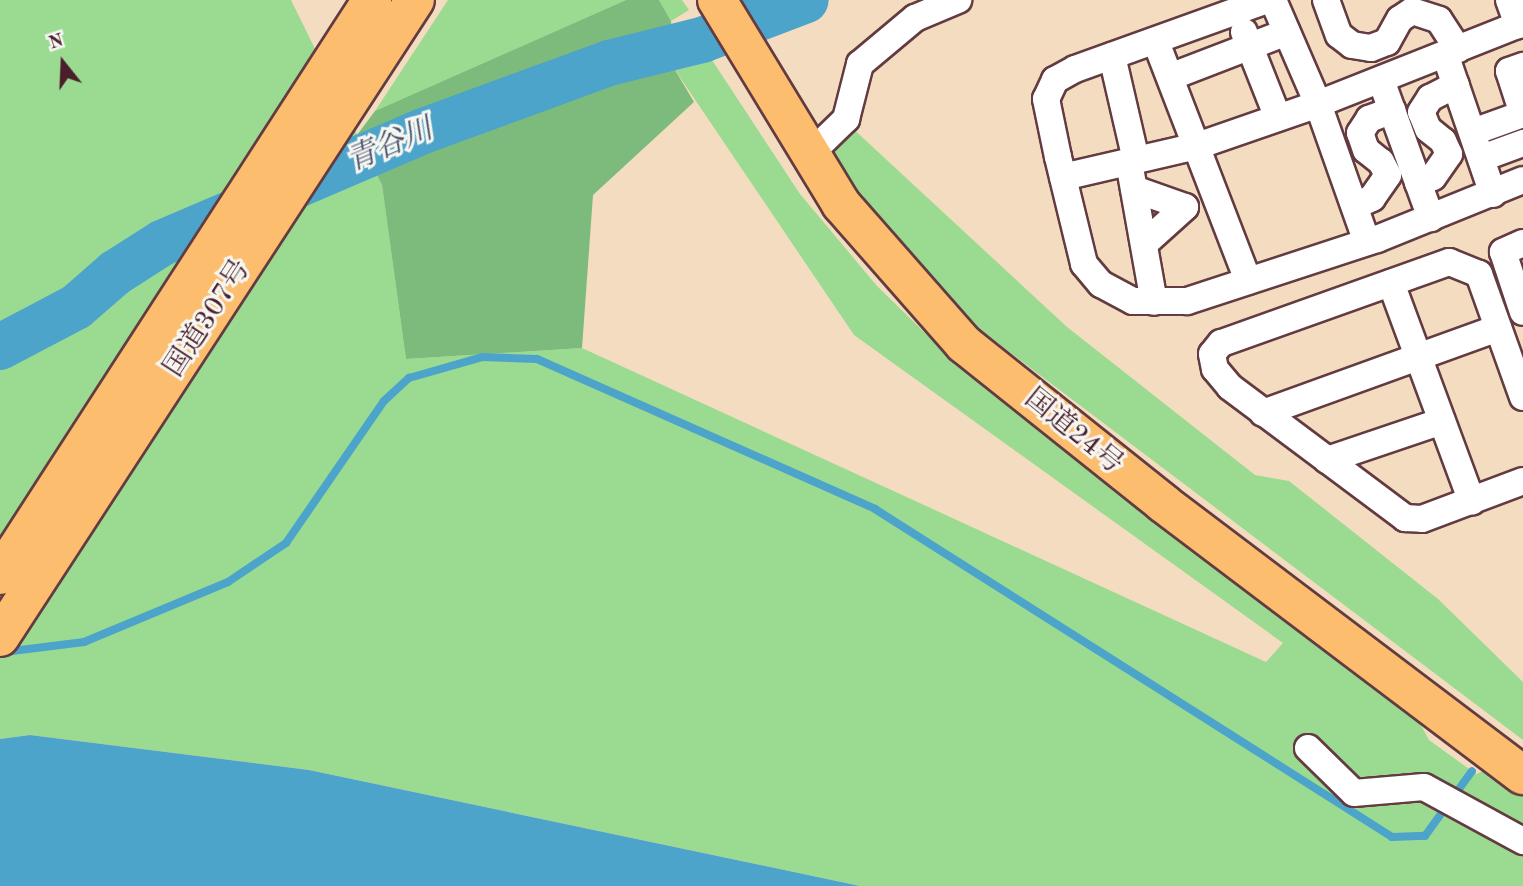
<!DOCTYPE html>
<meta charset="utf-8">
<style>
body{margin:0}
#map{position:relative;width:1523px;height:886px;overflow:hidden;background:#f3dcbf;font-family:"Old Standard TT","Noto Serif JP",serif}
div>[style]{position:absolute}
.green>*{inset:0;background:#9bdb91}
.forest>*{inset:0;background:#7cbb7b}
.water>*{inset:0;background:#4da4ca}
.stream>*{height:8px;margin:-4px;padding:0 4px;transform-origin:4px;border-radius:4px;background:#4da4ca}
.river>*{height:46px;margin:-23px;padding:0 23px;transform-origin:23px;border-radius:23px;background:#4da4ca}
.roads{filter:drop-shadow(2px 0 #633b41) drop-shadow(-2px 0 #633b41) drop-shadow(0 2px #633b41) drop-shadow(0 -2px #633b41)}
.minor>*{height:26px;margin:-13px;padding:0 13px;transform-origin:13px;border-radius:13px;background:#fff}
.highway>*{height:38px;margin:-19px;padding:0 19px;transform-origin:19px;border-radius:19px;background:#fcbd6f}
span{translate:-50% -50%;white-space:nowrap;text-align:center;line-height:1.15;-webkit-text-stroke:6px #f6f6f2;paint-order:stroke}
.street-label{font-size:28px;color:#4a1f2b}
.water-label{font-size:30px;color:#4b546b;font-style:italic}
.north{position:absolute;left:28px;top:28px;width:70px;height:70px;-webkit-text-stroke:5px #f6f6f2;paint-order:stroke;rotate:342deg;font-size:19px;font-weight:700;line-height:28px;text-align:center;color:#4a1f2b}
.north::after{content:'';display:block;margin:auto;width:24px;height:32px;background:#4a1f2b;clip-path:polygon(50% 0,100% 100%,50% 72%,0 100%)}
</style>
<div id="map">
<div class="green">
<div style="clip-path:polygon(0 0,291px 0,382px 185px,406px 359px,582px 348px,1266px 662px,1283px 643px,854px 335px,675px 70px,712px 60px,800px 194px,877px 286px,965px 372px,1415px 714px,1429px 740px,1476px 774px,1489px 769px,1523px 788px,1523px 886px,860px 886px,309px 770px,30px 735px,0 739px)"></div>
<div style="clip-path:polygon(448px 0,626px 0,375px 111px)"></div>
<div style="clip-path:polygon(659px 0,682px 0,689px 10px,671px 21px)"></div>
<div style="clip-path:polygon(849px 125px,1067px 327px,1255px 475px,1289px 481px,1438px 599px,1523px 682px,1523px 740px,971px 323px,823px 155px)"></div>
</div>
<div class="forest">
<div style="clip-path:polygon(626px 0,659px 0,671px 21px,675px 70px,694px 102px,593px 195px,582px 348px,406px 359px,382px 185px,357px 135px,375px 111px)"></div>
</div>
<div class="water">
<div style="clip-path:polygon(30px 735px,309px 770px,860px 886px,0 886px,0 739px)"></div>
</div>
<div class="stream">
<div style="left:4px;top:652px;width:81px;rotate:-7.1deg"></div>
<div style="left:84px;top:642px;width:156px;rotate:-22.6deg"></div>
<div style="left:228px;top:582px;width:70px;rotate:-33.9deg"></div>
<div style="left:286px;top:543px;width:173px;rotate:-55.4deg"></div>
<div style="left:384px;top:401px;width:34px;rotate:-43deg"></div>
<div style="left:409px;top:378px;width:76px;rotate:-16deg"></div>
<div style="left:482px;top:357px;width:55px;rotate:2.1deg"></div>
<div style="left:537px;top:359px;width:370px;rotate:23.9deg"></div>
<div style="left:875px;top:509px;width:612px;rotate:32.39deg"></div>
<div style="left:1392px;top:837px;width:33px;rotate:-2deg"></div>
<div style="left:1425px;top:836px;width:80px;rotate:-54.1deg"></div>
</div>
<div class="river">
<div style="left:0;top:347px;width:86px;rotate:-27.8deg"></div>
<div style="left:76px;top:307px;width:52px;rotate:-41.1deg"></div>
<div style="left:115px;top:273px;width:56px;rotate:-32.6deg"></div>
<div style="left:162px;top:243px;width:287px;rotate:-23.2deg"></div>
<div style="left:426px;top:130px;width:195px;rotate:-20.1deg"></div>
<div style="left:609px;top:63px;width:96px;rotate:-13.9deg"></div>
<div style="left:702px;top:40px;width:111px;rotate:-21deg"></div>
</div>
<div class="roads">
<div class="minor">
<div style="left:1267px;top:0;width:204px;rotate:160.2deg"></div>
<div style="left:1075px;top:69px;width:23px;rotate:151deg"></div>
<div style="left:1055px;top:80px;width:21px;rotate:115deg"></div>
<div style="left:1046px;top:99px;width:59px;rotate:78.3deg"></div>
<div style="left:1058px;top:157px;width:110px;rotate:76.3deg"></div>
<div style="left:1084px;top:264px;width:26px;rotate:50deg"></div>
<div style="left:1101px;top:284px;width:36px;rotate:28deg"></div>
<div style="left:1133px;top:301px;width:54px"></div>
<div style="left:1187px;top:301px;width:200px;rotate:-18.1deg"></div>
<div style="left:1377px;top:239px;width:157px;rotate:-22deg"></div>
<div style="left:1273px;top:0;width:113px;rotate:66.6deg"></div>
<div style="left:1318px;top:104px;width:146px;rotate:70.5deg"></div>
<div style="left:1326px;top:0;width:37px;rotate:70deg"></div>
<div style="left:1339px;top:35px;width:16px;rotate:38deg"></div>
<div style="left:1352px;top:45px;width:19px;rotate:9deg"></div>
<div style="left:1371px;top:48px;width:17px;rotate:-21deg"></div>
<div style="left:1387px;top:42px;width:26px;rotate:-61deg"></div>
<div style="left:1400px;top:19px;width:14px;rotate:-34deg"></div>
<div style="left:1412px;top:11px;width:28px;rotate:18deg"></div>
<div style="left:1439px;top:20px;width:35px;rotate:57deg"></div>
<div style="left:1509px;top:0;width:27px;rotate:70deg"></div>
<div style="left:1244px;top:32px;width:92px;rotate:68.4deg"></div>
<div style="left:1156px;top:42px;width:256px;rotate:68.9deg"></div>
<div style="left:1445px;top:54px;width:148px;rotate:71.1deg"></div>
<div style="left:1112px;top:56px;width:107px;rotate:77deg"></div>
<div style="left:1170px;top:77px;width:125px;rotate:-21deg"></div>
<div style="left:1381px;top:80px;width:147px;rotate:70.1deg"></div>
<div style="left:1473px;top:132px;width:53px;rotate:-19.8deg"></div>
<div style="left:1523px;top:114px;width:45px;rotate:-108deg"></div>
<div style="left:1509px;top:71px;width:15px;rotate:-20deg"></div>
<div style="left:809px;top:155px;width:52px;rotate:-44.2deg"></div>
<div style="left:846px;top:119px;width:57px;rotate:-75.7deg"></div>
<div style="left:860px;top:64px;width:72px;rotate:-39.9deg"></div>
<div style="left:915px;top:18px;width:47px;rotate:-22.7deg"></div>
<div style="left:1482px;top:158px;width:44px;rotate:-20.1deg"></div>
<div style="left:1129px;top:162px;width:142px;rotate:79.9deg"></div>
<div style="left:1063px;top:177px;width:138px;rotate:-13deg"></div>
<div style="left:1197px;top:146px;width:128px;rotate:-19.1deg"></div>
<div style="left:1318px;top:104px;width:220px;rotate:-21.6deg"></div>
<div style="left:1418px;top:183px;width:16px;rotate:-22deg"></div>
<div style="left:1433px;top:177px;width:28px;rotate:-55deg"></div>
<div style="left:1449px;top:154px;width:14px;rotate:-115deg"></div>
<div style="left:1443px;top:141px;width:19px;rotate:-141deg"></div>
<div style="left:1428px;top:129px;width:18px;rotate:-112deg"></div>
<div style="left:1421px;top:112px;width:17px;rotate:-57deg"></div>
<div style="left:1430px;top:98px;width:29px;rotate:-27deg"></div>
<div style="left:1134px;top:189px;width:54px;rotate:19.4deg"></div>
<div style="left:1185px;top:207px;width:55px;rotate:137.9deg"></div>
<div style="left:1355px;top:206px;width:19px;rotate:-25deg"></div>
<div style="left:1372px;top:198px;width:28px;rotate:-55deg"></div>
<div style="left:1388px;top:175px;width:15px;rotate:-118deg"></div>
<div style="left:1381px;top:162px;width:19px;rotate:-141deg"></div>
<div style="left:1366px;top:150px;width:18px;rotate:-109deg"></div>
<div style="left:1360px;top:133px;width:17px;rotate:-57deg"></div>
<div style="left:1369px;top:119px;width:25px;rotate:-21deg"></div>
<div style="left:1523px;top:243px;width:22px;rotate:156deg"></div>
<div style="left:1503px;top:252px;width:63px;rotate:71.6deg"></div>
<div style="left:1391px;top:283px;width:233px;rotate:69.7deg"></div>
<div style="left:1523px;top:397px;width:131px;rotate:-109.7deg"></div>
<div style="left:1479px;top:274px;width:32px;rotate:-158deg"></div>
<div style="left:1449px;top:262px;width:242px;rotate:160.4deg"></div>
<div style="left:1221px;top:343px;width:14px;rotate:129deg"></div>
<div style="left:1212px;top:354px;width:15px;rotate:79deg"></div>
<div style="left:1215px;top:369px;width:23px;rotate:50deg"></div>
<div style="left:1230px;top:387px;width:219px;rotate:36.8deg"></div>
<div style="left:1405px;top:518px;width:17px;rotate:3deg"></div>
<div style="left:1422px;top:519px;width:108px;rotate:-20.6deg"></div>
<div style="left:1263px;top:413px;width:250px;rotate:-19.9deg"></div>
<div style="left:1327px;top:460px;width:121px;rotate:-18.7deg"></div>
<div style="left:1308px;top:748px;width:64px;rotate:44.4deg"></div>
<div style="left:1354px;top:793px;width:70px;rotate:-4.9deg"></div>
<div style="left:1424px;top:787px;width:113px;rotate:28.6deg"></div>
</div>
<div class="highway">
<div style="left:717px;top:0;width:239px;rotate:58.7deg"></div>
<div style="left:841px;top:204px;width:186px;rotate:48.7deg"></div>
<div style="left:964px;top:344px;width:255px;rotate:38.6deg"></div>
<div style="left:1163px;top:503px;width:451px;rotate:37.1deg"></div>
<div style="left:0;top:575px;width:685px;rotate:-57.1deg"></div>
<div style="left:0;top:637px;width:760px;rotate:-56.92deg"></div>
</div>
</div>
<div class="street-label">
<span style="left:208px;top:319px;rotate:-57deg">国道307号</span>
<span style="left:1073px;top:432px;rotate:39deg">国道24号</span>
</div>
<div class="water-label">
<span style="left:390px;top:146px;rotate:-23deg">青谷川</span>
</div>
<div class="north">N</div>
</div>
